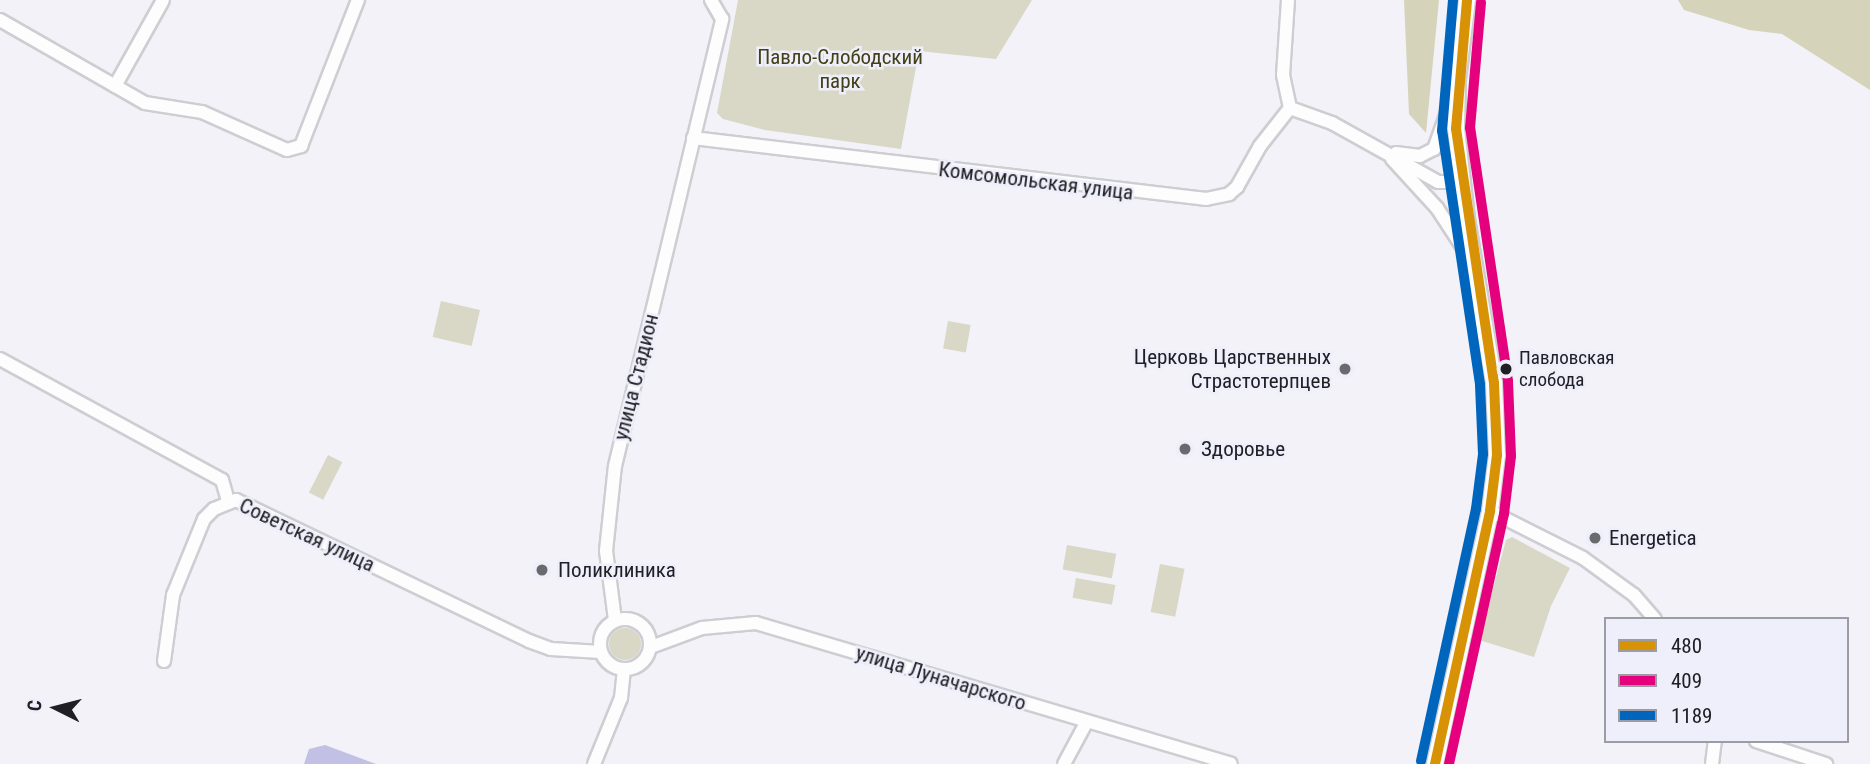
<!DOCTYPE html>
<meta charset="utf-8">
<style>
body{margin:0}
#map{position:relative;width:1870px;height:764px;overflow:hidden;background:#f2f2f8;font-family:"Roboto Condensed",sans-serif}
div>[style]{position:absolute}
.green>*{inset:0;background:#d9d8c6;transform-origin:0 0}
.round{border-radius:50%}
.forest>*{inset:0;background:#d5d4ba}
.water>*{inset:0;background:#c2c0e4}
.roads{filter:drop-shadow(2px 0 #ceced2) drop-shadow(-2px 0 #ceced2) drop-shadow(0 2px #ceced2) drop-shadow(0 -2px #ceced2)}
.minor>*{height:12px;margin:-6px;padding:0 6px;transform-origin:6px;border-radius:6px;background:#fdfdfe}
.minor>.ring{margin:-6px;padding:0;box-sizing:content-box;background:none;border:12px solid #fdfdfe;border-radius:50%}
.secondary>*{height:16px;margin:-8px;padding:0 8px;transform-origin:8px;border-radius:8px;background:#fdfdfe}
.bus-1>*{height:10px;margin:-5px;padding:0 5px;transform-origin:5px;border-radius:5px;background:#d79205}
.bus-2>*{height:10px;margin:-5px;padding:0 5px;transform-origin:5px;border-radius:5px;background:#e5007d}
.bus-3>*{height:10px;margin:-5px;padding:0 5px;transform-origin:5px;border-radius:5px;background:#0065bd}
.dots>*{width:19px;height:19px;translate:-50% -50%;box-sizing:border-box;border:4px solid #efeffb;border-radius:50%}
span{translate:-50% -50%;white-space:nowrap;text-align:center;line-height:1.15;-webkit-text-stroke:5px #efeffb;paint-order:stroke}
.bus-label{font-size:19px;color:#202024}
.left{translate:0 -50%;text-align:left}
.park-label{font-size:21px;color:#434017}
.street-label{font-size:21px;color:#202024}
.poi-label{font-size:21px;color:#202024}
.right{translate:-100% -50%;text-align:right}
.legend{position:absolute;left:1604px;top:617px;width:245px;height:126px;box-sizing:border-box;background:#efeffb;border:2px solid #9c9ca5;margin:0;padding:9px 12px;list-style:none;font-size:21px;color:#202024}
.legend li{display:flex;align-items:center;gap:14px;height:35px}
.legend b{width:35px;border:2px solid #9c9ca5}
.north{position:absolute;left:21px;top:673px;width:70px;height:70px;-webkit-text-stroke:5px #efeffb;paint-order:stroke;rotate:276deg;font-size:19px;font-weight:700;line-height:28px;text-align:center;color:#202024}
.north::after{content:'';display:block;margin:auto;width:24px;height:32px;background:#202024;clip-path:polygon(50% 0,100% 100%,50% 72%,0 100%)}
</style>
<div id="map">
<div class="green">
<div style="clip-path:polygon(738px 0,1032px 0,996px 59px,919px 51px,901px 149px,765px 130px,723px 119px,717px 113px)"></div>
<div style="left:441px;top:301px;width:40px;height:37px;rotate:13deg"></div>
<div style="left:948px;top:321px;width:23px;height:28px;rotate:10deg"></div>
<div style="left:328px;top:455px;width:16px;height:42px;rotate:27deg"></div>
<div style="clip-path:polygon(1512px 537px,1570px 568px,1551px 606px,1534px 657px,1479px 640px,1506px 540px)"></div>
<div style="left:1067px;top:545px;width:50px;height:25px;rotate:10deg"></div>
<div style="left:1160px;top:564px;width:25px;height:49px;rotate:11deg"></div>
<div style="left:1076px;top:578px;width:40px;height:20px;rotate:10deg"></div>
<div class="round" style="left:609px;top:628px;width:32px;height:32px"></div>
</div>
<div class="forest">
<div style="clip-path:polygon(1404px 0,1439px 0,1426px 133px,1409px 114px)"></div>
<div style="clip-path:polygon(1678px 0,1870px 0,1870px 90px,1782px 34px,1749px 30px,1684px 10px)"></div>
</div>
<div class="water">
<div style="clip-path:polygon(325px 745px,376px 764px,304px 764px,309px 749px)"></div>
</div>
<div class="roads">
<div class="minor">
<div style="left:1288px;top:0;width:75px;rotate:93.8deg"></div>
<div style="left:1283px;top:75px;width:34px;rotate:78deg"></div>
<div style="left:0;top:20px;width:167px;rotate:29.8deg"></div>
<div style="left:145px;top:103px;width:58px;rotate:9deg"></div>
<div style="left:202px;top:112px;width:93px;rotate:24.1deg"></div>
<div style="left:287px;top:150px;width:15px;rotate:-16deg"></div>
<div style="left:301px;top:146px;width:157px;rotate:-68.7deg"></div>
<div style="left:115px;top:86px;width:98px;rotate:-60.8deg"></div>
<div style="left:1290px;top:108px;width:45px;rotate:19.7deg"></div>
<div style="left:1332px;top:123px;width:121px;rotate:29.1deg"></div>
<div style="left:1438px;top:182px;width:22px"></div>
<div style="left:693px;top:138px;width:517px;rotate:6.78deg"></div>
<div style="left:1206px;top:199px;width:24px;rotate:-12deg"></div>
<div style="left:1229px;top:194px;width:11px;rotate:-41deg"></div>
<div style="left:1237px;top:187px;width:47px;rotate:-60.7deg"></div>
<div style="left:1260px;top:146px;width:48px;rotate:-51.7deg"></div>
<div style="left:1396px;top:153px;width:24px;rotate:7deg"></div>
<div style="left:1420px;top:156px;width:16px;rotate:-27deg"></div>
<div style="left:1434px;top:149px;width:53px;rotate:-70.2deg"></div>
<div style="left:1392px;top:159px;width:67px;rotate:47.4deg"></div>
<div style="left:1437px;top:208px;width:62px;rotate:56.8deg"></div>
<div style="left:0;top:359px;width:253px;rotate:28.6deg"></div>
<div style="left:222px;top:480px;width:22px;rotate:74deg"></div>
<div style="left:1490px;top:511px;width:104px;rotate:26.8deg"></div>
<div style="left:1583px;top:558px;width:63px;rotate:36deg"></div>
<div style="left:1634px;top:595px;width:32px;rotate:49deg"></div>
<div class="ring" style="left:600px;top:619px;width:38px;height:38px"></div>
<div style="left:615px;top:620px;width:70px;rotate:-97.4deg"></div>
<div style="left:606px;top:551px;width:85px;rotate:-84deg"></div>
<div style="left:615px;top:466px;width:460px;rotate:-76.5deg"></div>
<div style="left:722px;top:19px;width:22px;rotate:-120deg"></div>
<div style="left:651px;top:647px;width:54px;rotate:-20.4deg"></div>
<div style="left:702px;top:628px;width:54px;rotate:-5.3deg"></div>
<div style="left:756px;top:623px;width:495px;rotate:16.5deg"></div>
<div style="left:164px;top:661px;width:67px;rotate:-82.2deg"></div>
<div style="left:173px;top:595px;width:82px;rotate:-67.8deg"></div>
<div style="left:204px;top:519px;width:14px;rotate:-45deg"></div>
<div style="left:214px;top:509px;width:24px;rotate:-22deg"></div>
<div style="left:236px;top:500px;width:325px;rotate:25.7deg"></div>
<div style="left:529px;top:641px;width:23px;rotate:20deg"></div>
<div style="left:551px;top:649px;width:50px;rotate:3.4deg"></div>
<div style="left:1756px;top:741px;width:74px;rotate:18.2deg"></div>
<div style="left:594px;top:764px;width:71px;rotate:-67.8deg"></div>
<div style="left:621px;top:698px;width:28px;rotate:-84deg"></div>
<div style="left:1064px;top:764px;width:47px;rotate:-61.8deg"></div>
<div style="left:1712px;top:764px;width:23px;rotate:-83deg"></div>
</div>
<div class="secondary">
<div style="left:1435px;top:764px;width:259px;rotate:-77.7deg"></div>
<div style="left:1490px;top:511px;width:56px;rotate:-82.9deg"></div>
<div style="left:1497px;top:455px;width:72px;rotate:-92.4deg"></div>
<div style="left:1494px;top:383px;width:166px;rotate:-99.7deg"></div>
<div style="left:1466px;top:219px;width:91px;rotate:-96.3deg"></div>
<div style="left:1456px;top:129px;width:50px;rotate:-88.9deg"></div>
<div style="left:1457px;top:79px;width:80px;rotate:-82.8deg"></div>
</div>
</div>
<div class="bus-1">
<div style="left:1435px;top:764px;width:259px;rotate:-77.7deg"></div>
<div style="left:1490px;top:511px;width:56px;rotate:-82.9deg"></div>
<div style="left:1497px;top:455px;width:72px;rotate:-92.4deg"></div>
<div style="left:1494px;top:383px;width:257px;rotate:-98.5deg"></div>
<div style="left:1456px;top:129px;width:129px;rotate:-85.1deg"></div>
</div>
<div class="bus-2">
<div style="left:1449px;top:764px;width:256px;rotate:-77.6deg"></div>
<div style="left:1504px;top:514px;width:58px;rotate:-83.1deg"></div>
<div style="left:1511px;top:456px;width:75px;rotate:-92.3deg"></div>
<div style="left:1508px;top:381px;width:256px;rotate:-98.5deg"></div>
<div style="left:1470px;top:128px;width:126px;rotate:-85deg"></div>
</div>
<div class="bus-3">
<div style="left:1421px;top:761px;width:258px;rotate:-77.7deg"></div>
<div style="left:1476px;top:509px;width:55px;rotate:-82.7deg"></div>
<div style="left:1483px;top:454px;width:70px;rotate:-92.5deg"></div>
<div style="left:1480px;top:384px;width:256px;rotate:-98.5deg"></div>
<div style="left:1442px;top:131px;width:131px;rotate:-85.2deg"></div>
</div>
<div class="dots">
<div style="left:1345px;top:369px;background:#6a6a6e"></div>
<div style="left:1506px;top:369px;background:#202024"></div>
<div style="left:1185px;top:449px;background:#6a6a6e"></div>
<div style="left:1595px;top:538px;background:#6a6a6e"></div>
<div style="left:542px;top:570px;background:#6a6a6e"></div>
</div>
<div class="bus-label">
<span class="left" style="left:1519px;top:369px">Павловская<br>слобода</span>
</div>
<div class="park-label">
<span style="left:840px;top:69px">Павло-Слободский<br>парк</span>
</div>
<div class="street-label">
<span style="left:1036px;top:181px;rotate:7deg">Комсомольская улица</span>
<span style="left:636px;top:377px;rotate:-76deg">улица Стадион</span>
<span style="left:307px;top:535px;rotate:25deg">Советская улица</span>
<span style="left:941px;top:678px;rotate:17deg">улица Луначарского</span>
</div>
<div class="poi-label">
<span class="right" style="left:1331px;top:369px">Церковь Царственных<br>Страстотерпцев</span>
<span class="left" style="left:1201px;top:449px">Здоровье</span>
<span class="left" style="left:1609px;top:538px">Energetica</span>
<span class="left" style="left:558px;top:570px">Поликлиника</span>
</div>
<ul class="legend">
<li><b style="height:9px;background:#d79205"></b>480</li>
<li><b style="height:9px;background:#e5007d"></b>409</li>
<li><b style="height:9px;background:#0065bd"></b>1189</li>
</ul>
<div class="north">С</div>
</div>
